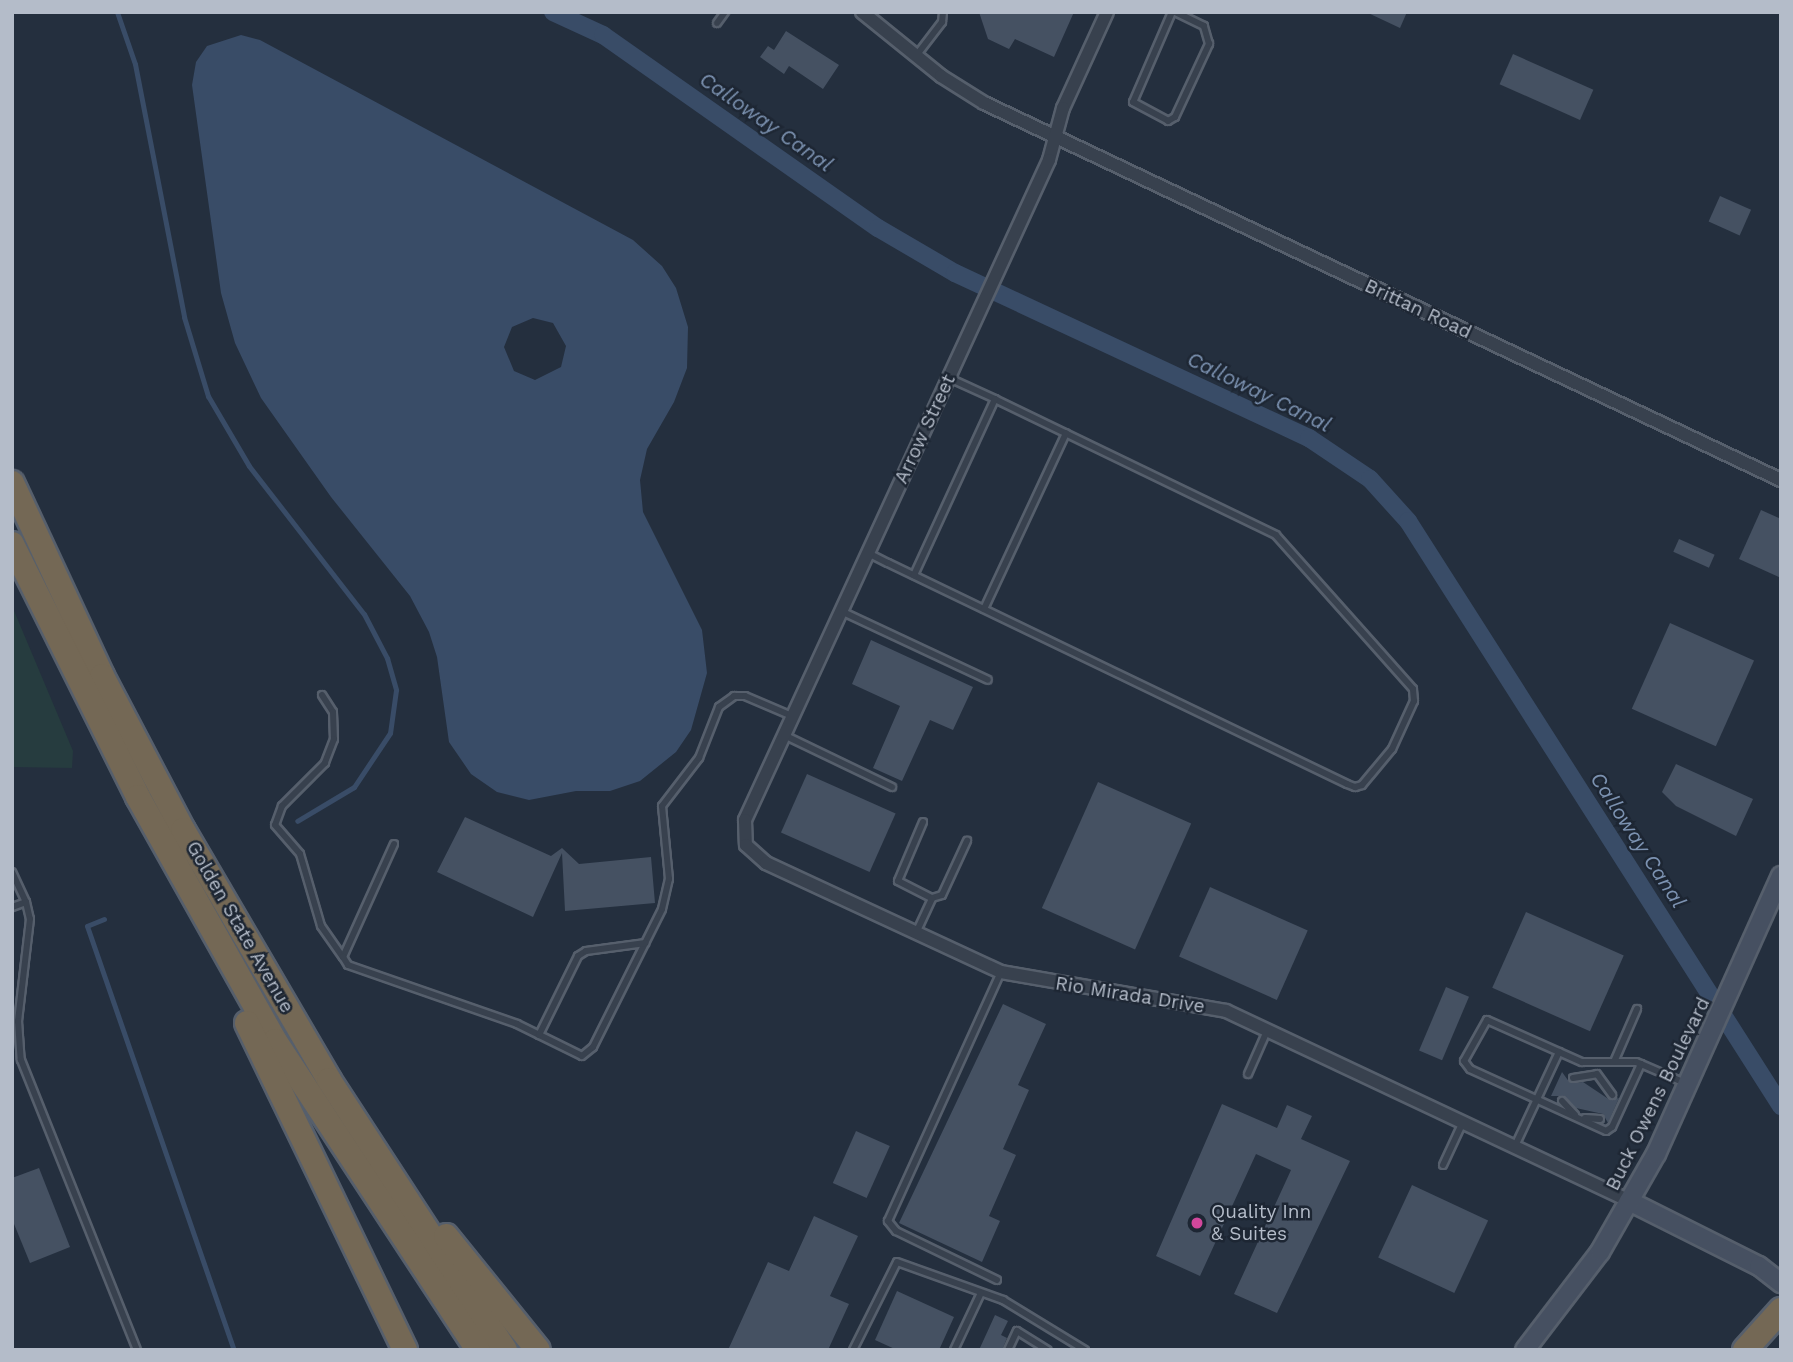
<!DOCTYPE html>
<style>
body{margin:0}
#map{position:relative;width:1793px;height:1362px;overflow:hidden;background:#242f3e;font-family:"Work Sans",sans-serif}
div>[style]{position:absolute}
.green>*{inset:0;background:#263c3f}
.water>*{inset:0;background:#394c67}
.stream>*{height:5px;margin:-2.5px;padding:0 2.5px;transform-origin:2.5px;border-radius:2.5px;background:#394c67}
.canal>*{height:18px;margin:-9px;padding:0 9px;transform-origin:9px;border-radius:9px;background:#394c67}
.building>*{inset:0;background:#455162;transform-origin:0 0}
.roads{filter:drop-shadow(2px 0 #565f6c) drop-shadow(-2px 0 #565f6c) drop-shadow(0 2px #565f6c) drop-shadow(0 -2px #565f6c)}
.service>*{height:6px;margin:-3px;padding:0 3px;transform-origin:3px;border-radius:3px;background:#38414e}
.minor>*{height:12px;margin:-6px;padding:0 6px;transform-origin:6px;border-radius:6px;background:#38414e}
.secondary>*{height:18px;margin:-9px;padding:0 9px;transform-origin:9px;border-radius:9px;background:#465061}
.motorway>*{height:24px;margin:-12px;padding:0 12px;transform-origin:12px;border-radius:12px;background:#746855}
.dots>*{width:19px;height:19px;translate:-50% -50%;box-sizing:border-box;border:4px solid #1d2633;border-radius:50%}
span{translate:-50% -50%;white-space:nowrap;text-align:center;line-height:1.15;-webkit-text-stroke:5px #1d2633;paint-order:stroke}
.street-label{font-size:19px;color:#b4bcc9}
.poi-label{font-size:19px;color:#b4bcc9}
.left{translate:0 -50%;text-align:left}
.water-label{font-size:21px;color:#7c92b1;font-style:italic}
.frame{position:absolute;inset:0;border:14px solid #b4bcc9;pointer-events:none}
</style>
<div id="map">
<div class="green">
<div style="clip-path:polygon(12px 606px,73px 751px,72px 768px,12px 767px)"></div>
</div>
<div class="water">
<div style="clip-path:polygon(evenodd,241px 35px,260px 40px,633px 240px,662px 266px,676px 288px,688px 327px,687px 368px,674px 402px,647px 449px,640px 480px,643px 512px,702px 630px,707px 673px,691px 730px,676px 752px,640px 781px,610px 791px,576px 791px,529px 800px,497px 792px,471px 774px,449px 742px,437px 657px,429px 632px,410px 596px,331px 497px,261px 398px,235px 343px,221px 293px,192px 85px,196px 62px,207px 46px,241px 35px,533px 318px,553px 323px,566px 346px,561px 367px,535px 380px,514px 371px,504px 347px,512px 327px,533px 318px)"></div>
</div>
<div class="stream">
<div style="left:117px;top:12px;width:55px;rotate:70.9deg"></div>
<div style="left:135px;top:64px;width:258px;rotate:79deg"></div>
<div style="left:184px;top:317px;width:83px;rotate:73.1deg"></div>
<div style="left:208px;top:396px;width:81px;rotate:59.6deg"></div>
<div style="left:249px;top:466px;width:187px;rotate:52.2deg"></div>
<div style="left:364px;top:614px;width:50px;rotate:62.4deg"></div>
<div style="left:387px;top:658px;width:33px;rotate:74deg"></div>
<div style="left:396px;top:690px;width:43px;rotate:97.9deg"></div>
<div style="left:390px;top:733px;width:65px;rotate:123.7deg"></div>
<div style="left:354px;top:787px;width:66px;rotate:149.2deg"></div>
<div style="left:104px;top:919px;width:18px;rotate:158deg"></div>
<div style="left:87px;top:926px;width:449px;rotate:70.9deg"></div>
</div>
<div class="canal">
<div style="left:553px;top:12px;width:55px;rotate:24.7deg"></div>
<div style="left:603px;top:35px;width:336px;rotate:35.1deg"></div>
<div style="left:878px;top:228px;width:89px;rotate:30.3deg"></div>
<div style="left:955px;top:273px;width:391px;rotate:25deg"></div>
<div style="left:1309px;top:438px;width:73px;rotate:33.9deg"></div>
<div style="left:1370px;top:479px;width:57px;rotate:47.9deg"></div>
<div style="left:1408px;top:521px;width:694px;rotate:57.48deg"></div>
</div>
<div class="building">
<div style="clip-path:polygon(979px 12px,1074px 12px,1054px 57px,1015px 39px,1009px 49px,988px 39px)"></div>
<div style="clip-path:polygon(1366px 12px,1407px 12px,1400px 28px)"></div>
<div style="clip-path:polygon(786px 31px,839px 65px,823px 89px,789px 66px,784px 74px,760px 57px,768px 46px,774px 50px)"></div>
<div style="left:1513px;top:54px;width:88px;height:33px;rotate:24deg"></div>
<div style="left:1720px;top:196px;width:34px;height:28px;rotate:24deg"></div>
<div style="clip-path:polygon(1761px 510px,1781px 519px,1781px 578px,1739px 559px)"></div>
<div style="left:1679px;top:539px;width:39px;height:14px;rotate:24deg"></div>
<div style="left:1670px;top:623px;width:92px;height:94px;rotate:24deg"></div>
<div style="clip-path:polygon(871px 640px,973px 687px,953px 730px,930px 720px,902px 781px,873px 768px,900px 706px,852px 684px)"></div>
<div style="clip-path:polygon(1676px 764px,1753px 799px,1736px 836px,1676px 806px,1662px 792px)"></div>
<div style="left:807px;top:774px;width:97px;height:64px;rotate:24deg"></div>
<div style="left:1098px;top:782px;width:102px;height:138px;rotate:24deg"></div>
<div style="clip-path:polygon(465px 817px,551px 856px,562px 848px,579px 864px,651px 857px,655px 903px,565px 911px,562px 853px,533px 917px,437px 872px)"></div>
<div style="left:1210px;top:887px;width:107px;height:76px;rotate:24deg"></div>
<div style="left:1526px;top:912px;width:107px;height:83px;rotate:24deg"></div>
<div style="left:1446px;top:987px;width:25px;height:69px;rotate:23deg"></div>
<div style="clip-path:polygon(1003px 1004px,1046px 1024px,1018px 1085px,1029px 1090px,1003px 1149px,1016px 1155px,989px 1216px,1000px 1221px,982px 1262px,899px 1223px)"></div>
<div style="clip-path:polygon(1562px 1072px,1570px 1083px,1583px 1082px,1610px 1100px,1619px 1098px,1608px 1123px,1603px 1114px,1576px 1108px,1564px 1096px,1551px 1096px)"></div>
<div style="clip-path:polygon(1222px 1104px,1277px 1128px,1287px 1105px,1312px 1116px,1301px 1139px,1350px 1161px,1277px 1313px,1234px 1294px,1291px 1170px,1256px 1154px,1200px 1276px,1156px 1256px)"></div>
<div style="left:856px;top:1131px;width:37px;height:57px;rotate:24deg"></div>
<div style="clip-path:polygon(39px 1168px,70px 1247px,30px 1263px,12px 1219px,12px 1178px)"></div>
<div style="left:1412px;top:1185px;width:84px;height:80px;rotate:25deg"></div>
<div style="clip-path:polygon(814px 1216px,858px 1236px,830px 1296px,849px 1304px,828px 1350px,728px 1350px,768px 1262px,789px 1271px)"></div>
<div style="clip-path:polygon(897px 1291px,954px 1317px,939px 1350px,897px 1350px,875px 1340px)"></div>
<div style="clip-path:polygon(995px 1315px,1008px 1321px,1001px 1335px,1007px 1338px,1002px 1350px,979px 1350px)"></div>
</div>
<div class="roads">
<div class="service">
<div style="left:1172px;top:12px;width:98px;rotate:113.4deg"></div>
<div style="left:1133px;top:102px;width:40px;rotate:28deg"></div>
<div style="left:1168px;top:121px;width:8px;rotate:-30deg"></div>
<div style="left:1175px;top:117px;width:81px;rotate:-65deg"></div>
<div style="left:1209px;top:44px;width:19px;rotate:-106deg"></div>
<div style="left:1204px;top:26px;width:32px;rotate:-154deg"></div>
<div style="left:717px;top:23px;width:14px;rotate:-54deg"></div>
<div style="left:916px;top:56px;width:43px;rotate:-52.6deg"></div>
<div style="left:942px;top:22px;width:10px;rotate:-84deg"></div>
<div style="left:949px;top:378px;width:51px;rotate:24.5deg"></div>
<div style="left:868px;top:553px;width:22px;rotate:27deg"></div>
<div style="left:888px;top:563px;width:509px;rotate:25.71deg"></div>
<div style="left:1347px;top:784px;width:9px;rotate:21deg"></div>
<div style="left:1355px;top:787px;width:7px;rotate:-16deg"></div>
<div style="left:1362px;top:785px;width:47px;rotate:-50.2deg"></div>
<div style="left:1392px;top:749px;width:53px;rotate:-65.4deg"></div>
<div style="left:1414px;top:701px;width:12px;rotate:-95deg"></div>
<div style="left:1413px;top:689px;width:206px;rotate:-131.7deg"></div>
<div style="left:1276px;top:535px;width:312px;rotate:-154.2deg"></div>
<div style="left:995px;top:399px;width:194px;rotate:114.7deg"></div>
<div style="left:984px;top:609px;width:194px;rotate:-65deg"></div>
<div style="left:841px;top:611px;width:162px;rotate:25.1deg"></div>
<div style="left:322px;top:695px;width:20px;rotate:57deg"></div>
<div style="left:333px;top:712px;width:27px;rotate:88deg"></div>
<div style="left:334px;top:739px;width:26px;rotate:111deg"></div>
<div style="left:325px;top:763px;width:61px;rotate:135deg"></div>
<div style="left:282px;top:806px;width:20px;rotate:110deg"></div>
<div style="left:275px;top:825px;width:38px;rotate:49deg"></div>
<div style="left:300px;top:854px;width:75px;rotate:73.7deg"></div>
<div style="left:321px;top:926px;width:38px;rotate:55deg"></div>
<div style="left:784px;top:735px;width:120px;rotate:25.7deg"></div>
<div style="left:923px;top:822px;width:64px;rotate:113deg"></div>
<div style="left:898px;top:881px;width:38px;rotate:27deg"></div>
<div style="left:932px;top:898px;width:10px;rotate:-17deg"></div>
<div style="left:942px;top:895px;width:60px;rotate:-65.2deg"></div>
<div style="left:394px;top:844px;width:124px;rotate:114.3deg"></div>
<div style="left:343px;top:957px;width:9px;rotate:58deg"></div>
<div style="left:348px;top:965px;width:179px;rotate:19.2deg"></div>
<div style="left:517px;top:1024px;width:72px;rotate:26.2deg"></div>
<div style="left:582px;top:1056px;width:14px;rotate:-39deg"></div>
<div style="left:593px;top:1047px;width:154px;rotate:-63.4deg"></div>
<div style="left:662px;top:909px;width:31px;rotate:-77deg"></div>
<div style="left:669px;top:879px;width:73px;rotate:-95.5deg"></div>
<div style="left:662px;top:806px;width:61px;rotate:-52.4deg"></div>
<div style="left:699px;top:758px;width:55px;rotate:-68.6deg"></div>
<div style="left:719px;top:707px;width:19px;rotate:-36deg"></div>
<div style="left:734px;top:696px;width:11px"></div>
<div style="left:745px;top:696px;width:51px;rotate:23.1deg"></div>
<div style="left:12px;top:872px;width:33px;rotate:65deg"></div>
<div style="left:26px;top:902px;width:15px;rotate:160deg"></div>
<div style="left:26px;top:902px;width:17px;rotate:77deg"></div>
<div style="left:30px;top:919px;width:103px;rotate:96.7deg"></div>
<div style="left:18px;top:1021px;width:39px;rotate:86deg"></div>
<div style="left:21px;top:1060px;width:312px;rotate:68.2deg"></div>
<div style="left:916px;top:933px;width:38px;rotate:-65deg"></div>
<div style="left:539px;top:1035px;width:88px;rotate:-63.7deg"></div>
<div style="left:578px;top:956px;width:9px;rotate:-32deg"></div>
<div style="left:586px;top:951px;width:60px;rotate:-7.7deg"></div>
<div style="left:1614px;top:1062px;width:58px;rotate:-66.5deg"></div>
<div style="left:1641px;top:1064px;width:69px;rotate:114.7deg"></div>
<div style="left:1612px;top:1127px;width:7px;rotate:146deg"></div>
<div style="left:1606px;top:1131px;width:149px;rotate:-155.5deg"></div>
<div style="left:1470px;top:1069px;width:10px;rotate:-127deg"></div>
<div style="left:1464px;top:1061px;width:47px;rotate:-60.7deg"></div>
<div style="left:1487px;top:1020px;width:104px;rotate:23.9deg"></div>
<div style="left:1582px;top:1062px;width:54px"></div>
<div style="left:1636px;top:1062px;width:5px;rotate:22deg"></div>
<div style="left:1641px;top:1064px;width:48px;rotate:23.4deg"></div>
<div style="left:1248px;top:1074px;width:47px;rotate:-66.2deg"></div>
<div style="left:1573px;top:1078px;width:24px;rotate:-9deg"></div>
<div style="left:1597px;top:1074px;width:26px;rotate:54deg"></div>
<div style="left:1562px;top:1101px;width:19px;rotate:47deg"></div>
<div style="left:1585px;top:1118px;width:15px;rotate:4deg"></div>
<div style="left:1515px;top:1146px;width:104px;rotate:-64.9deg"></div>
<div style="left:1443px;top:1165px;width:47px;rotate:-65.1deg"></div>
<div style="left:997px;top:1280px;width:112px;rotate:-154.1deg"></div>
<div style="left:896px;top:1231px;width:13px;rotate:-129deg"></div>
<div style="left:888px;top:1221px;width:273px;rotate:-65.6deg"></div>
<div style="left:853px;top:1350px;width:98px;rotate:-63.4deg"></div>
<div style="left:897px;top:1262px;width:113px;rotate:19.7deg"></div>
<div style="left:1003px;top:1300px;width:96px;rotate:31.4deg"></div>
<div style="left:954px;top:1350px;width:63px;rotate:-64.7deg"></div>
<div style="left:1008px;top:1350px;width:21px;rotate:-65deg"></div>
<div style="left:1017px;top:1331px;width:36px;rotate:32deg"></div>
</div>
<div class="minor">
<div style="left:862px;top:12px;width:102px;rotate:39deg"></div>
<div style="left:941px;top:76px;width:51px;rotate:32.1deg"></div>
<div style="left:984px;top:103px;width:882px;rotate:25.32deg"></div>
<div style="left:1107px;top:12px;width:106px;rotate:114.6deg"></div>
<div style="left:1063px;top:108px;width:54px;rotate:105.1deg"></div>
<div style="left:1049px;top:160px;width:727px;rotate:114.73deg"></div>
<div style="left:745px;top:820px;width:25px;rotate:88deg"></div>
<div style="left:746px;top:845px;width:27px;rotate:42deg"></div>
<div style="left:766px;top:863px;width:259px;rotate:24.9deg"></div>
<div style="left:1001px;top:972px;width:228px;rotate:9.8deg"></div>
<div style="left:1226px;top:1011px;width:446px;rotate:25.2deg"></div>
</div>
<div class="secondary">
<div style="left:1629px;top:1201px;width:145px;rotate:26.6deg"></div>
<div style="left:1759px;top:1266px;width:28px;rotate:38deg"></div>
<div style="left:1525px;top:1350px;width:123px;rotate:-52.6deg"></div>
<div style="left:1600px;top:1252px;width:113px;rotate:-60.3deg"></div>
<div style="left:1656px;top:1154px;width:305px;rotate:-65.8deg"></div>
</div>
<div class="motorway">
<div style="left:12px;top:483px;width:213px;rotate:65deg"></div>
<div style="left:102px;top:676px;width:174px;rotate:62.3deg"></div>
<div style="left:183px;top:830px;width:290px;rotate:59.7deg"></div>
<div style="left:329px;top:1080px;width:322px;rotate:56.9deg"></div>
<div style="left:12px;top:544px;width:283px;rotate:63.5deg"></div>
<div style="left:138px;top:797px;width:280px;rotate:60.7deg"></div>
<div style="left:275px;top:1041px;width:370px;rotate:56.7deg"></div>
<div style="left:247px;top:1023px;width:363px;rotate:64.2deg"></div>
<div style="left:446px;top:1236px;width:146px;rotate:51.1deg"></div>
<div style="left:1745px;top:1350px;width:54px;rotate:-48deg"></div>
</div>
</div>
<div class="dots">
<div style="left:1197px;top:1223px;background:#d1479c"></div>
</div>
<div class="street-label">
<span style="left:1418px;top:309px;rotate:25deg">Brittan Road</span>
<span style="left:925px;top:429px;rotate:-65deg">Arrow Street</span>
<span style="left:240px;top:927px;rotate:60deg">Golden State Avenue</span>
<span style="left:1130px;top:995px;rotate:9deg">Rio Mirada Drive</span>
<span style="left:1658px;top:1094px;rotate:-64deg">Buck Owens Boulevard</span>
</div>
<div class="poi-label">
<span class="left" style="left:1211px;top:1223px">Quality Inn<br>&amp; Suites</span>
</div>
<div class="water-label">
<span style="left:766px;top:122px;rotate:35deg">Calloway Canal</span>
<span style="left:1259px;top:392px;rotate:26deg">Calloway Canal</span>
<span style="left:1638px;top:840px;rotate:57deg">Calloway Canal</span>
</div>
<div class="frame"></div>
</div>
